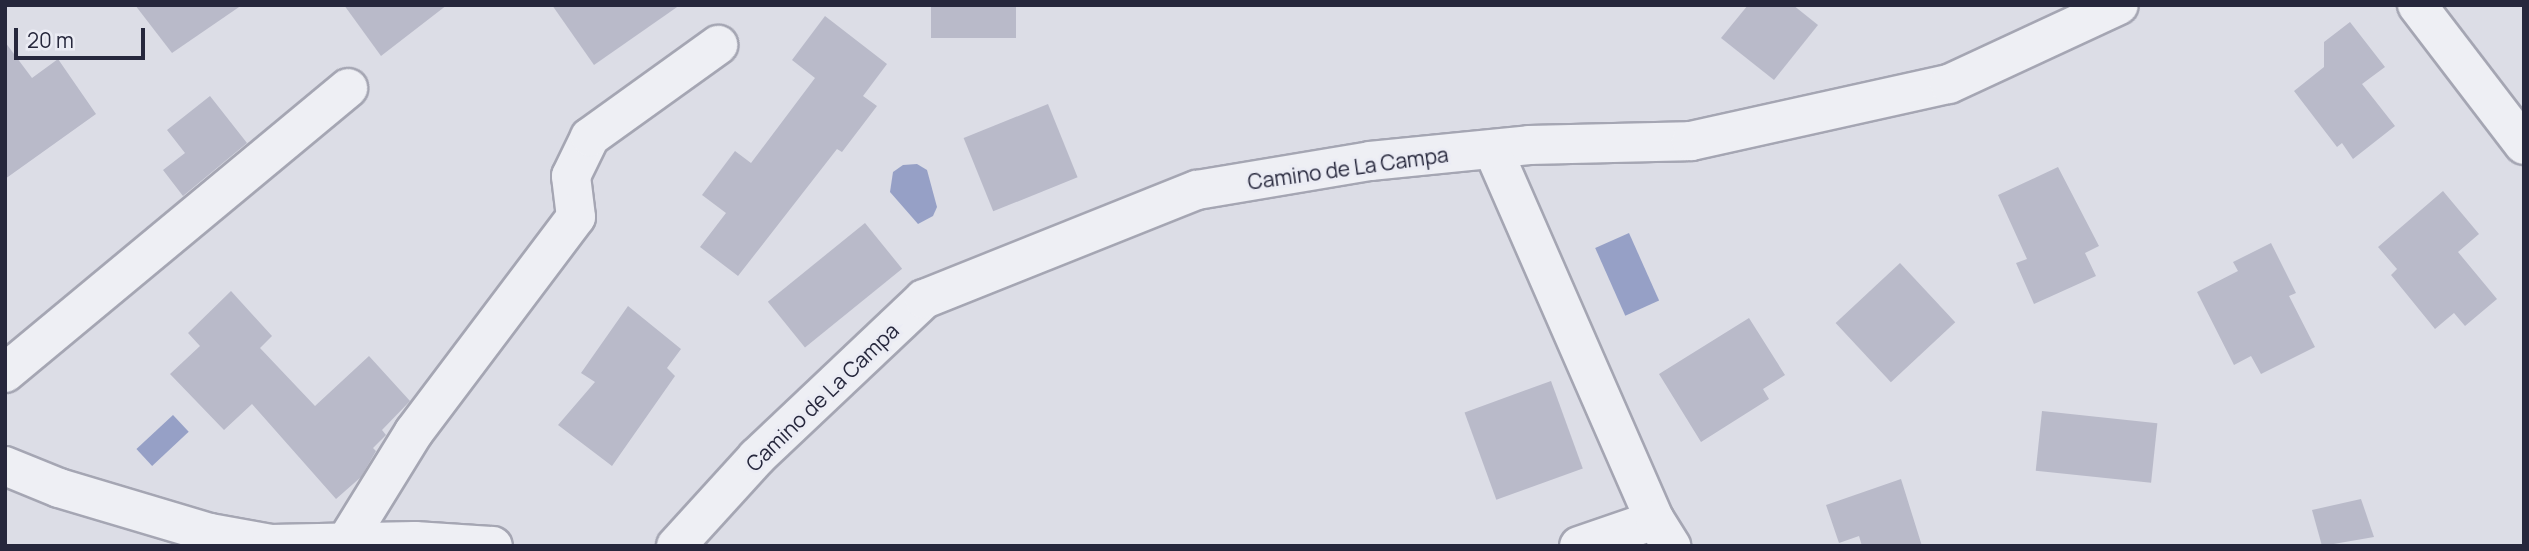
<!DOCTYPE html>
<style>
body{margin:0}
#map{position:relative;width:2529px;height:551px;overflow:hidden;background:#dcdde6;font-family:Manrope,sans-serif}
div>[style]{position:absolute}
.water>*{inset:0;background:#96a0c6;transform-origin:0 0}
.building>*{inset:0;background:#b9bac9;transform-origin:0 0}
.roads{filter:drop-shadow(2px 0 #a5a6b3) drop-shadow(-2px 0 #a5a6b3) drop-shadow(0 2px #a5a6b3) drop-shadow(0 -2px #a5a6b3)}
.minor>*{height:38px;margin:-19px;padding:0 19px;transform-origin:19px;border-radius:19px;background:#eeeff4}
span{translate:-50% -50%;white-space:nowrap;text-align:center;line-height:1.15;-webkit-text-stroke:6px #ebecf4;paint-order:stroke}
.street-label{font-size:21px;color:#26273c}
.frame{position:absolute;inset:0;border:7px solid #26273c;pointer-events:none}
.scale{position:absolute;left:14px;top:28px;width:131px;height:32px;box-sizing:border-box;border:4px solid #26273c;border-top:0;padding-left:9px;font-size:21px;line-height:24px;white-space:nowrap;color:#26273c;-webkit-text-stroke:5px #ebecf4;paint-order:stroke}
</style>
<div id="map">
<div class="water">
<div style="clip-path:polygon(917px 164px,927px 170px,937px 207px,933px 216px,918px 224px,890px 192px,893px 172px,903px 165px)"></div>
<div style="left:1629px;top:233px;width:74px;height:37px;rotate:66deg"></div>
<div style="left:173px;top:415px;width:23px;height:50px;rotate:47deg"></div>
</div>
<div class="building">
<div style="clip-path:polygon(135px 5px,242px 5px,172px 53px)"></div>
<div style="clip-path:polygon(344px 5px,447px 5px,381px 56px)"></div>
<div style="clip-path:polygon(552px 5px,680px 5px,594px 65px)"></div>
<div style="left:931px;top:5px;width:85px;height:33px"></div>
<div style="clip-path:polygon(1748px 5px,1793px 5px,1818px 25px,1774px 80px,1721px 38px)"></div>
<div style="clip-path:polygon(825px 16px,887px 64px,863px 96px,877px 106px,842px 152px,837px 149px,738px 276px,700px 247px,726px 213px,702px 195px,735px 151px,751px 163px,815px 78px,792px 60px)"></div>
<div style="clip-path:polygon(2350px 22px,2385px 67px,2362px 84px,2395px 126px,2353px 159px,2342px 143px,2337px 147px,2294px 91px,2324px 67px,2324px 42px)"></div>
<div style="clip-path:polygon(5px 42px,32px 78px,58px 59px,96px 114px,5px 179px)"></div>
<div style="clip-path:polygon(210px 96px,247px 143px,183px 196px,163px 170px,185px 153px,167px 130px)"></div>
<div style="left:1048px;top:104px;width:79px;height:91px;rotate:68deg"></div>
<div style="clip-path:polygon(2058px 167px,2099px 246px,2085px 253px,2096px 276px,2034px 304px,2016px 263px,2027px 259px,1998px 195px)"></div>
<div style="clip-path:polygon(2443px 191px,2479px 234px,2458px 252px,2497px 299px,2465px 326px,2454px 313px,2435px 329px,2391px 275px,2397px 269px,2378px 247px)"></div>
<div style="left:865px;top:223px;width:59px;height:125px;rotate:51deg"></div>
<div style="clip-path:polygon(2271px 243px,2296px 293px,2289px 296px,2315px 347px,2261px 374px,2251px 356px,2234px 365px,2197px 292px,2238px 271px,2233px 262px)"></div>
<div style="left:1900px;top:263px;width:81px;height:88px;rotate:47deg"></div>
<div style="clip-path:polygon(231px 291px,272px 336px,260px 348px,315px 406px,369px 356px,410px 401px,382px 430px,386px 435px,373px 448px,376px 451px,361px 477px,336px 499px,252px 404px,224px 430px,170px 374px,200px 346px,188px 333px)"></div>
<div style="clip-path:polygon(628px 306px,681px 349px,667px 368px,675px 376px,612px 466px,558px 425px,595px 382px,581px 373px)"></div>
<div style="clip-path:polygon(1749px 318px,1785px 375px,1763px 389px,1769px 399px,1701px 442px,1659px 374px)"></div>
<div style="left:1551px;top:381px;width:93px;height:92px;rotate:70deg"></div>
<div style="left:2042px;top:411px;width:116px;height:60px;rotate:6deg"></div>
<div style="clip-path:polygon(1901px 479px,1922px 546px,1862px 546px,1859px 536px,1839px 543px,1826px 505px)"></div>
<div style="clip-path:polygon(2361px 499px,2374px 537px,2322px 546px,2312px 510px)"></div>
</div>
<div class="roads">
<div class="minor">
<div style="left:2417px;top:5px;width:176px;rotate:52.6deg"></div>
<div style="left:1493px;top:150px;width:404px;rotate:66.4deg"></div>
<div style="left:5px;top:373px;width:446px;rotate:-39.7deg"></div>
<div style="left:5px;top:466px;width:58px;rotate:22.2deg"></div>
<div style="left:59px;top:488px;width:158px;rotate:16.6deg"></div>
<div style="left:210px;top:533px;width:62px;rotate:10.2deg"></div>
<div style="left:271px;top:544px;width:144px;rotate:-1.2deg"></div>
<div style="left:415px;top:541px;width:78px;rotate:3.7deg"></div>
<div style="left:346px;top:542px;width:129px;rotate:-58.3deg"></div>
<div style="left:414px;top:432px;width:269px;rotate:-53deg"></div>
<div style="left:576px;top:217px;width:41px;rotate:-97deg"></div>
<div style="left:571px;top:176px;width:43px;rotate:-64deg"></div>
<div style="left:590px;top:137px;width:158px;rotate:-35.7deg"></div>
<div style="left:676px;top:546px;width:120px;rotate:-47.7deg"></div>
<div style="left:757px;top:457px;width:230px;rotate:-43.4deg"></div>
<div style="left:924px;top:299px;width:294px;rotate:-21.8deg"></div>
<div style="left:1197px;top:190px;width:175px;rotate:-9.5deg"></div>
<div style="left:1370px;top:161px;width:160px;rotate:-5.7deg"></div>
<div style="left:1529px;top:145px;width:162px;rotate:-1.4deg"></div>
<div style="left:1691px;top:141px;width:264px;rotate:-12.5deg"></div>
<div style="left:1949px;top:84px;width:187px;rotate:-24.9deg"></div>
<div style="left:1579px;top:546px;width:80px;rotate:-18.9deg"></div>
<div style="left:1655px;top:520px;width:31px;rotate:58deg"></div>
</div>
</div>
<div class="street-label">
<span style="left:1348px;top:168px;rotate:-8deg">Camino de La Campa</span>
<span style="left:822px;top:397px;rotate:-44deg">Camino de La Campa</span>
</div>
<div class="frame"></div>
<div class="scale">20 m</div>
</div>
